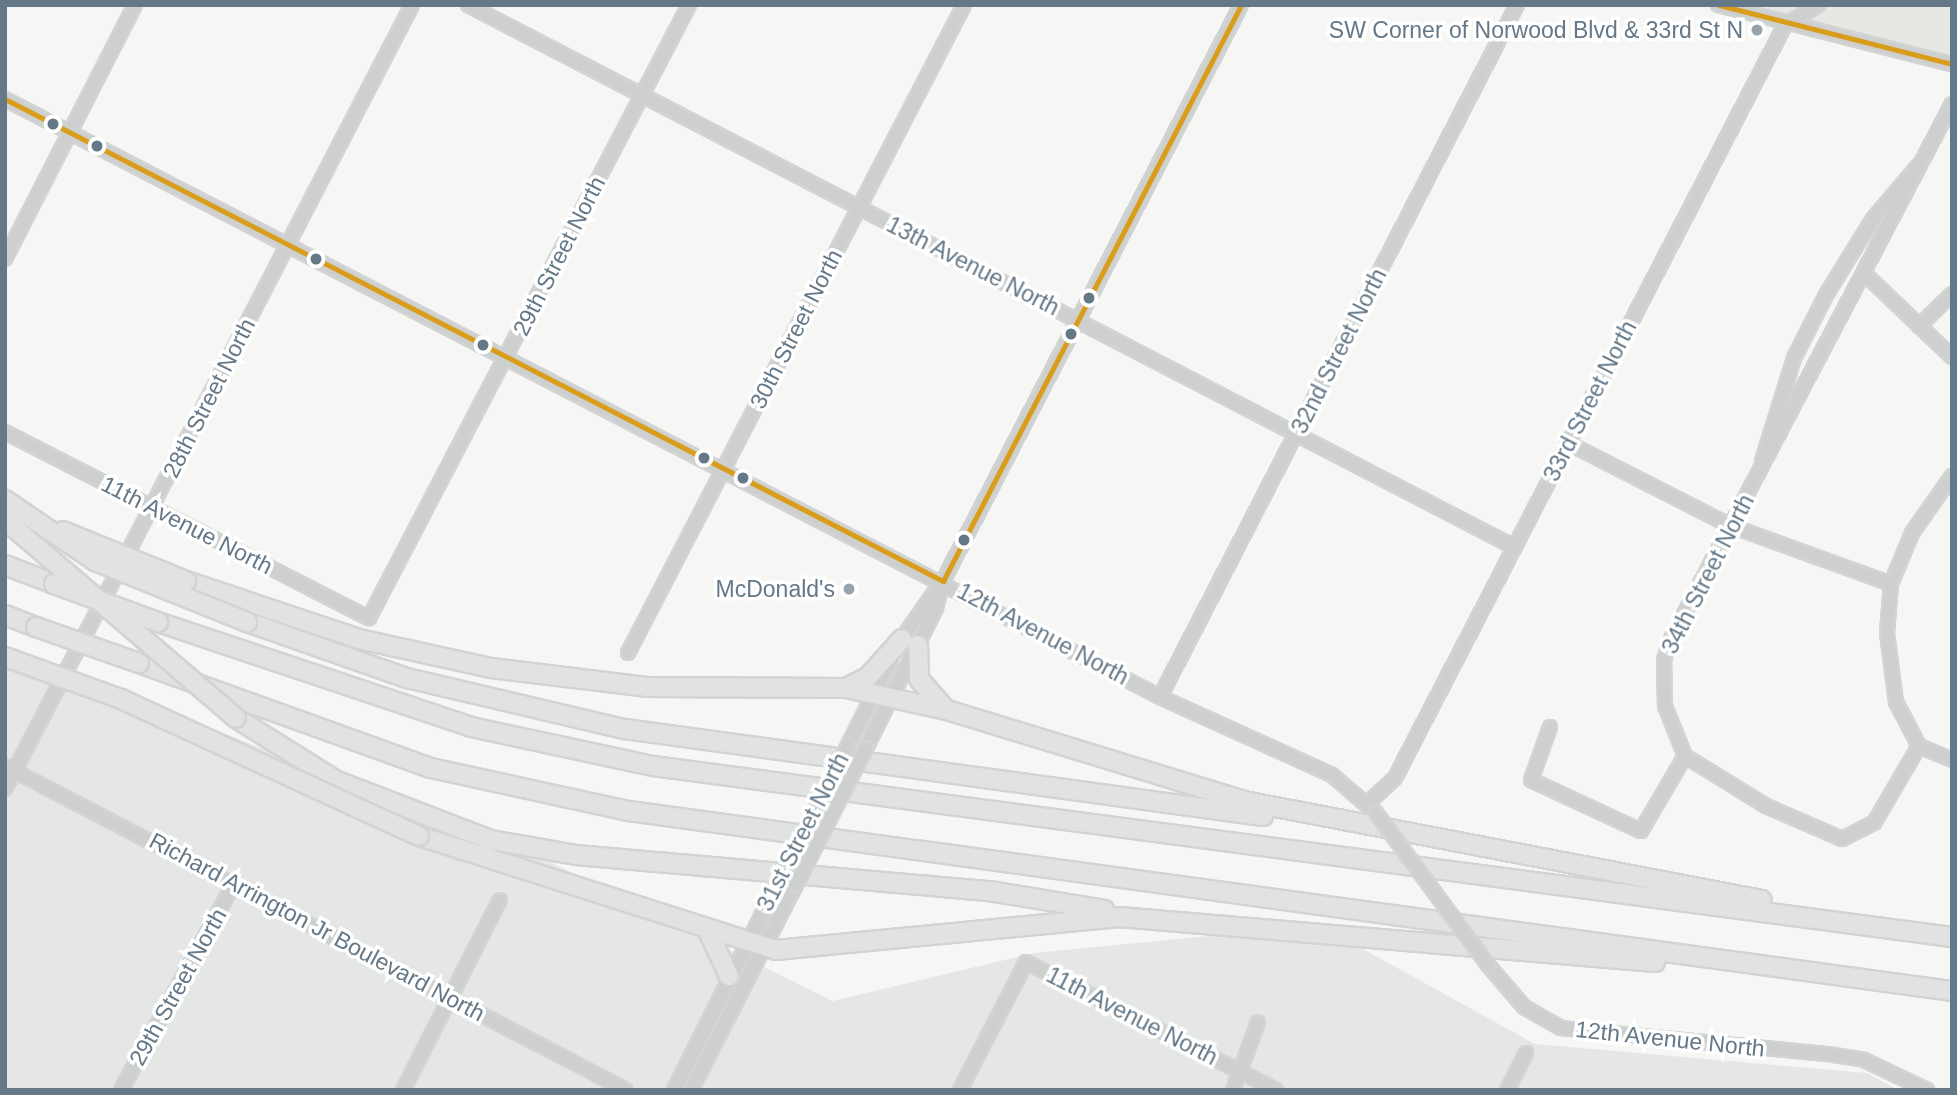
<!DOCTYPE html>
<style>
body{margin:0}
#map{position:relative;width:1957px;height:1095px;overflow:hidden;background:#f6f6f5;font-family:Helvetica,sans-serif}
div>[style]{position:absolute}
.built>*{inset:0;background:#e5e6e6}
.green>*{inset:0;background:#e6e9e3}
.roads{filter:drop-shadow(2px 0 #d2d4d4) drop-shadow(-2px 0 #d2d4d4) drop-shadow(0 2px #d2d4d4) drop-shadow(0 -2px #d2d4d4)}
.minor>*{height:12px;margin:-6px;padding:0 6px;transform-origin:6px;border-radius:6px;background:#ced0d0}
.highway>*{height:18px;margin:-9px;padding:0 9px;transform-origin:9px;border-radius:9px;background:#e1e2e2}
.bridges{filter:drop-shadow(2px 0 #d2d4d4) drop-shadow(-2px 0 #d2d4d4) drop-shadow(0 2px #d2d4d4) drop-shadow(0 -2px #d2d4d4)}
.minor-bridge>*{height:12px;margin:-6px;padding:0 6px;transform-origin:6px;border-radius:6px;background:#ced0d0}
.highway-bridge>*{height:18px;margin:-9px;padding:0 9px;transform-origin:9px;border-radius:9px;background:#e1e2e2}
.bus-1>*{height:5px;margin:-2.5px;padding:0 2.5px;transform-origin:2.5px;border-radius:2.5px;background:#da9d1b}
.dots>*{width:19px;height:19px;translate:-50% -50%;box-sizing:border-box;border:4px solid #fff;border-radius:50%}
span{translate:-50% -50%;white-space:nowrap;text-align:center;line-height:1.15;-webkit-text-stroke:7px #fff;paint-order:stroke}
.poi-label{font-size:23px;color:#647887}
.right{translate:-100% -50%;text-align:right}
.street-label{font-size:23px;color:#647887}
.frame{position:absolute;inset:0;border:7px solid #647887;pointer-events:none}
</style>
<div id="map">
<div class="built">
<div style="clip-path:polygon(5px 648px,540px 857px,833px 1001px,1034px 953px,1240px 933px,1363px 949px,1535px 1044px,1867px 1073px,1898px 1090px,5px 1090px)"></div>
</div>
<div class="green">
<div style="clip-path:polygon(1748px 5px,1952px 5px,1952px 57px,1783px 17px)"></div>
</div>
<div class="roads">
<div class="minor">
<div style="left:468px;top:5px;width:1178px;rotate:27.39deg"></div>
<div style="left:1718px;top:5px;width:241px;rotate:14.2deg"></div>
<div style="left:5px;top:99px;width:1301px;rotate:27.37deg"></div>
<div style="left:1160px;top:697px;width:189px;rotate:24.4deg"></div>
<div style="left:1332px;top:775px;width:58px;rotate:40.8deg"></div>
<div style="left:5px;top:259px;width:285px;rotate:-62.9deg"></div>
<div style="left:1866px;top:275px;width:119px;rotate:43.6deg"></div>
<div style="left:1919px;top:326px;width:46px;rotate:-44.1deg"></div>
<div style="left:5px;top:432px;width:409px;rotate:27.1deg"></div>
<div style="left:369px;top:618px;width:691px;rotate:-62.43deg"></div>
<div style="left:1568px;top:443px;width:183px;rotate:27deg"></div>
<div style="left:1731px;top:526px;width:170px;rotate:19.9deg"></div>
<div style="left:1762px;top:461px;width:108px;rotate:-72.7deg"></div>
<div style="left:1794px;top:358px;width:71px;rotate:-63.1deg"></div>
<div style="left:1826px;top:295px;width:89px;rotate:-58.3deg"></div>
<div style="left:1873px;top:219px;width:70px;rotate:-49.7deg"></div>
<div style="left:1952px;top:476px;width:70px;rotate:125.1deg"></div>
<div style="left:1912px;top:533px;width:55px;rotate:112.4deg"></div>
<div style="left:1891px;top:584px;width:49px;rotate:94.7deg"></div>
<div style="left:1887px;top:633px;width:70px;rotate:82.6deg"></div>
<div style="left:1896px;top:702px;width:50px;rotate:62.4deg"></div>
<div style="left:1919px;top:746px;width:36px;rotate:23deg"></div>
<div style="left:899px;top:643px;width:72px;rotate:-55.2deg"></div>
<div style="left:628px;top:653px;width:730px;rotate:-62.59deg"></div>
<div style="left:1160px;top:697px;width:779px;rotate:-62.71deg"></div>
<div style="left:1550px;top:727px;width:56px;rotate:109.7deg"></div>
<div style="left:1531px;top:780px;width:121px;rotate:24.9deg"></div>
<div style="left:1641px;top:831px;width:87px;rotate:-59.6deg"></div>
<div style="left:848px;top:745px;width:95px;rotate:-63.2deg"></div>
<div style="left:866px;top:748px;width:157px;rotate:-63.4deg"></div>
<div style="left:936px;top:608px;width:28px;rotate:-75deg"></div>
<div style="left:943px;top:581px;width:649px;rotate:-62.64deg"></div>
<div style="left:1685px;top:756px;width:54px;rotate:-111.8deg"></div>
<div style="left:1665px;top:706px;width:46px;rotate:-91.2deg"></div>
<div style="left:1664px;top:660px;width:24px;rotate:-71deg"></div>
<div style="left:1672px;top:637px;width:602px;rotate:-62.29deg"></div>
<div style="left:1685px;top:756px;width:95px;rotate:31.7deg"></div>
<div style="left:1766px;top:806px;width:83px;rotate:23.5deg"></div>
<div style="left:1842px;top:839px;width:36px;rotate:-27deg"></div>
<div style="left:1874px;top:823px;width:89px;rotate:-59.7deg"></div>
<div style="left:5px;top:766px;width:700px;rotate:27.55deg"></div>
<div style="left:5px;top:789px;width:883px;rotate:-62.56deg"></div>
<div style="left:1368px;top:803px;width:37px;rotate:-43deg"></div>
<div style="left:1395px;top:778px;width:848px;rotate:-62.62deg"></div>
<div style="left:1785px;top:25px;width:39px;rotate:-31deg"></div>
<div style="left:1488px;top:965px;width:55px;rotate:49.4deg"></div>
<div style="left:1524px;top:1007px;width:43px;rotate:29.6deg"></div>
<div style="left:1561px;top:1028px;width:274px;rotate:5.6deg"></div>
<div style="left:1834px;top:1055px;width:30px;rotate:9deg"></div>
<div style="left:1864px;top:1060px;width:70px;rotate:25.5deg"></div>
<div style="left:121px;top:1090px;width:235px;rotate:-61.3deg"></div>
<div style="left:403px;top:1090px;width:213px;rotate:-63deg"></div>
<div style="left:674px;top:1090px;width:233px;rotate:-63.4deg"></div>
<div style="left:691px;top:1090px;width:230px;rotate:-62.9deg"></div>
<div style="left:960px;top:1090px;width:144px;rotate:-62.7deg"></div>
<div style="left:1026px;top:962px;width:281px;rotate:27.1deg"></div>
<div style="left:1233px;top:1090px;width:72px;rotate:-69.8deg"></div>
<div style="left:1507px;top:1090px;width:42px;rotate:-62.8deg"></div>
</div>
<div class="highway">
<div style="left:5px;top:565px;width:53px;rotate:21.2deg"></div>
<div style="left:186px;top:581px;width:182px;rotate:18.5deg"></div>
<div style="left:359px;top:639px;width:135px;rotate:12.4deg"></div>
<div style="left:491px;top:668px;width:157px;rotate:6.9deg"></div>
<div style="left:647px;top:687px;width:199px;rotate:0.3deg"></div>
<div style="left:846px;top:688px;width:103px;rotate:12.3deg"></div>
<div style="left:947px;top:710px;width:311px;rotate:17deg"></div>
<div style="left:1244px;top:801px;width:527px;rotate:10.82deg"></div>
<div style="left:5px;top:615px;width:33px;rotate:21deg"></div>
<div style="left:158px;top:622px;width:330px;rotate:18.5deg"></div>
<div style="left:471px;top:727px;width:186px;rotate:12.1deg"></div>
<div style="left:653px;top:766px;width:1310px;rotate:7.5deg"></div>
<div style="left:247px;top:622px;width:170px;rotate:19.3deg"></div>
<div style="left:407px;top:678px;width:224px;rotate:13.2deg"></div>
<div style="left:625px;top:729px;width:644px;rotate:7.77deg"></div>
<div style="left:918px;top:645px;width:34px;rotate:88deg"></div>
<div style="left:919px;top:679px;width:38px;rotate:49deg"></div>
<div style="left:139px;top:663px;width:310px;rotate:19.8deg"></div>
<div style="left:431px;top:768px;width:203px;rotate:12.3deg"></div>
<div style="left:629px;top:811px;width:1335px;rotate:7.75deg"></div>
<div style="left:846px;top:688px;width:25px;rotate:-27deg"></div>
<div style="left:868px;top:677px;width:51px;rotate:-48.2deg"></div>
<div style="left:236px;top:718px;width:119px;rotate:32deg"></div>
<div style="left:337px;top:781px;width:165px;rotate:21deg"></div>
<div style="left:491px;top:840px;width:86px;rotate:10deg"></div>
<div style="left:576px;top:855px;width:421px;rotate:5deg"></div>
<div style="left:995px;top:892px;width:111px;rotate:9.3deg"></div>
<div style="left:419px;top:836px;width:375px;rotate:17.7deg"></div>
<div style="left:776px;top:950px;width:345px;rotate:-5.5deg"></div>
<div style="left:1119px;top:917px;width:538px;rotate:4.8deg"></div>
<div style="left:707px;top:929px;width:52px;rotate:64.9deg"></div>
</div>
</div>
<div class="bridges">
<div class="minor-bridge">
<div style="left:1376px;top:813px;width:189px;rotate:53.6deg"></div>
<div style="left:778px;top:882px;width:154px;rotate:-62.9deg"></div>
<div style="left:796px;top:885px;width:154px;rotate:-62.9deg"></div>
</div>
<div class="highway-bridge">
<div style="left:5px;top:500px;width:109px;rotate:34.1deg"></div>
<div style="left:95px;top:561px;width:164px;rotate:21.9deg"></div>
<div style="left:5px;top:520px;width:304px;rotate:40.6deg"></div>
<div style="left:63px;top:531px;width:133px;rotate:22.1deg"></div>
<div style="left:54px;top:584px;width:111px;rotate:20.1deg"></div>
<div style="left:36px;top:627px;width:109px;rotate:19.3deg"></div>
<div style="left:5px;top:657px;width:123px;rotate:19.9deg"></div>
<div style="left:121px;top:699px;width:328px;rotate:24.7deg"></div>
</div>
</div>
<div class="bus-1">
<div style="left:1719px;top:5px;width:240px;rotate:14.2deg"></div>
<div style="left:5px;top:99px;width:1055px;rotate:27.2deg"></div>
<div style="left:943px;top:581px;width:649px;rotate:-62.64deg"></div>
</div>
<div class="dots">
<div style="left:1757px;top:30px;background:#97a4ae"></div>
<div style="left:53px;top:124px;background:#647887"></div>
<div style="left:97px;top:146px;background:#647887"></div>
<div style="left:316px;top:259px;background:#647887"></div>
<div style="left:1089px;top:298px;background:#647887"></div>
<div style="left:1071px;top:334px;background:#647887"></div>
<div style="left:483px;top:345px;background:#647887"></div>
<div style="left:704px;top:458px;background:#647887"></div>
<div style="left:743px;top:478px;background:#647887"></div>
<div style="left:964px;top:540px;background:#647887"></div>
<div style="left:849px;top:589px;background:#97a4ae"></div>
</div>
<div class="poi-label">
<span class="right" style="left:1743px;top:30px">SW Corner of Norwood Blvd &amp; 33rd St N</span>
<span class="right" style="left:835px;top:589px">McDonald's</span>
</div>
<div class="street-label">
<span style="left:559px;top:256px;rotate:-63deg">29th Street North</span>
<span style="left:973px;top:266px;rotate:27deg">13th Avenue North</span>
<span style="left:796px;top:329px;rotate:-63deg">30th Street North</span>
<span style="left:1339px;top:351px;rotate:-63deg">32nd Street North</span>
<span style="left:209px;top:398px;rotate:-63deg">28th Street North</span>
<span style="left:1590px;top:401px;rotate:-63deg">33rd Street North</span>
<span style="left:187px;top:525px;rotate:27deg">11th Avenue North</span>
<span style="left:1708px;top:574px;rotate:-63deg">34th Street North</span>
<span style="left:1043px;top:634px;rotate:28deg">12th Avenue North</span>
<span style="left:803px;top:832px;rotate:-63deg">31st Street North</span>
<span style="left:317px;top:927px;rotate:28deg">Richard Arrington Jr Boulevard North</span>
<span style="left:178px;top:987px;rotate:-61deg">29th Street North</span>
<span style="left:1132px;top:1016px;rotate:27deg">11th Avenue North</span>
<span style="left:1670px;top:1039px;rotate:6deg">12th Avenue North</span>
</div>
<div class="frame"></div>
</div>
